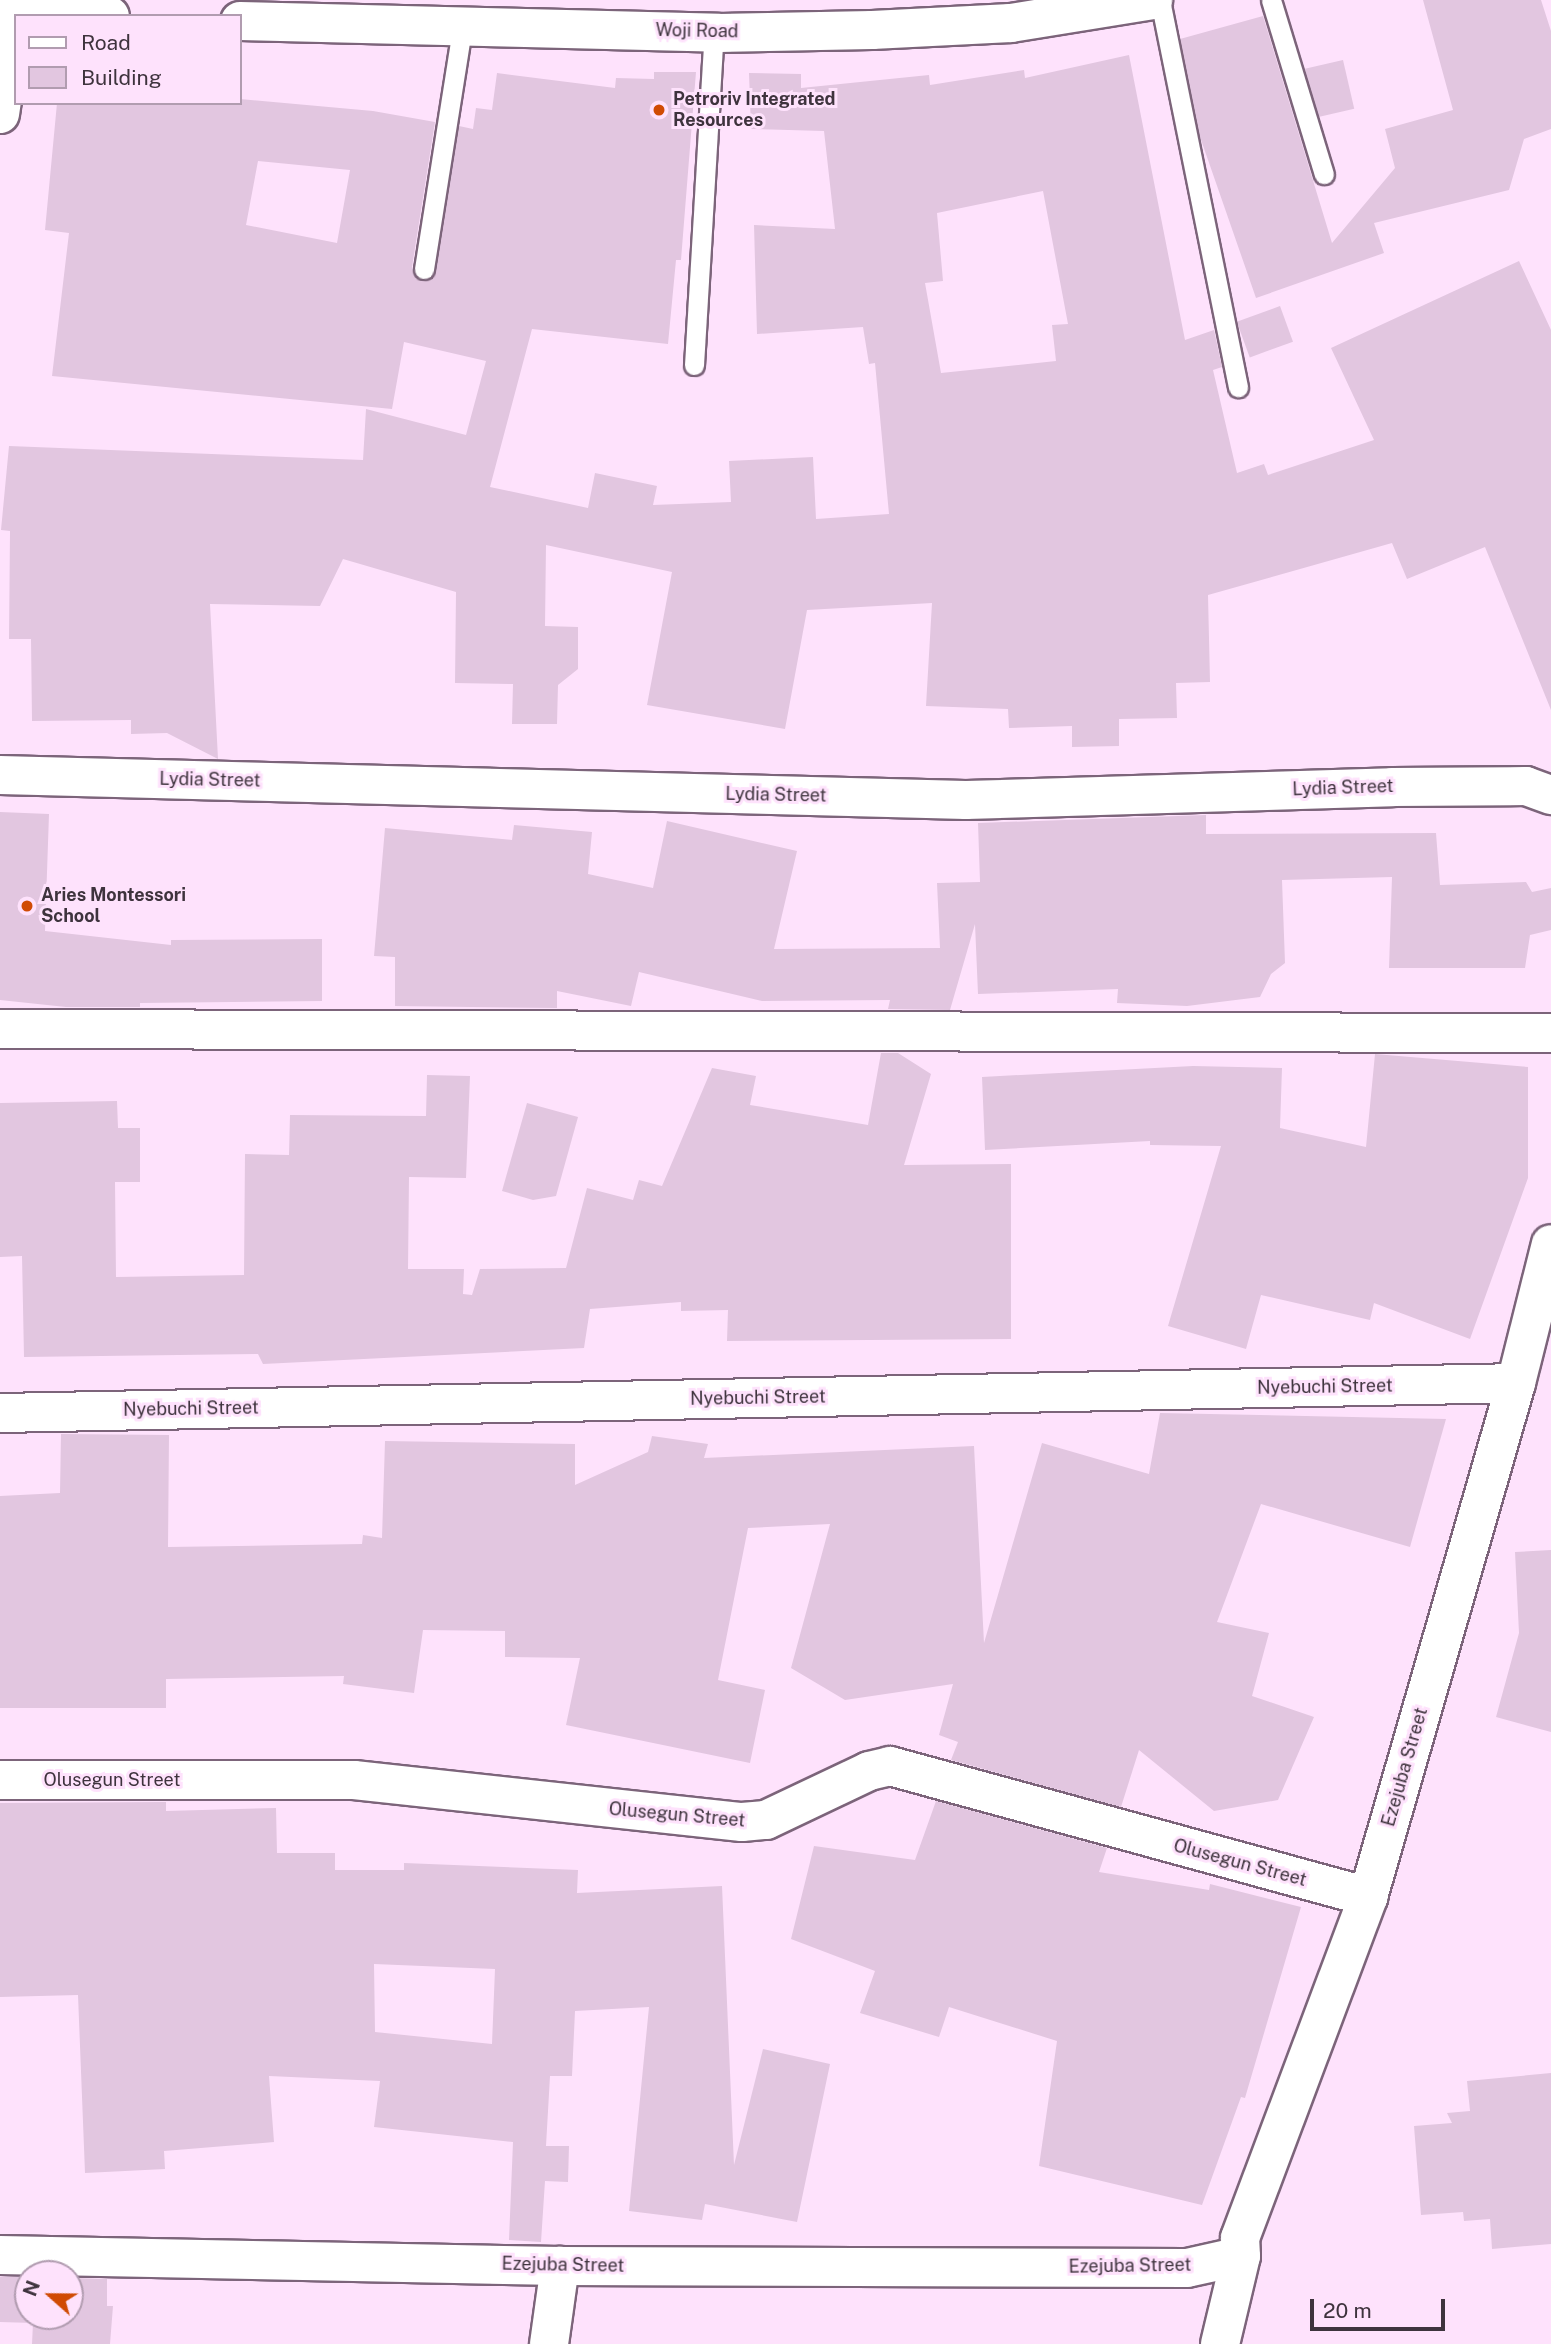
<!DOCTYPE html>
<style>
body{margin:0}
#map{position:relative;width:1551px;height:2344px;overflow:hidden;background:#fee2fc;font-family:"Public Sans",sans-serif}
div>[style]{position:absolute}
.building>*{inset:0;background:#e2c6e0;transform-origin:0 0}
.roads{filter:drop-shadow(2px 0 #7c647a) drop-shadow(-2px 0 #7c647a) drop-shadow(0 2px #7c647a) drop-shadow(0 -2px #7c647a)}
.lane>*{height:19px;margin:-9.5px;padding:0 9.5px;transform-origin:9.5px;border-radius:9.5px;background:#fff}
.street>*{height:38px;margin:-19px;padding:0 19px;transform-origin:19px;border-radius:19px;background:#fff}
.secondary>*{height:38px;margin:-19px;padding:0 19px;transform-origin:19px;border-radius:19px;background:#fff}
.dots>*{width:19px;height:19px;translate:-50% -50%;box-sizing:border-box;border:4px solid #fee2fc;border-radius:50%}
span{translate:-50% -50%;white-space:nowrap;text-align:center;line-height:1.15;-webkit-text-stroke:6px #fee2fc;paint-order:stroke}
.street-label{font-size:18px;color:#3e333d}
.poi-label{font-size:18px;color:#3e333d;font-weight:700}
.left{translate:0 -50%;text-align:left}
.legend{position:absolute;left:14px;top:14px;width:228px;height:91px;box-sizing:border-box;background:#fee2fc;border:2px solid #b19cb0;margin:0;padding:9px 12px;list-style:none;font-size:21px;color:#3e333d}
.legend li{display:flex;align-items:center;gap:14px;height:35px}
.legend b{width:35px;border:2px solid #b19cb0}
.north{position:absolute;left:14px;top:2260px;width:70px;height:70px;box-sizing:border-box;background:#fee2fc;border:2px solid #b19cb0;border-radius:50%;rotate:291deg;font-size:19px;font-weight:700;line-height:28px;text-align:center;color:#3e333d}
.north::after{content:'';display:block;margin:auto;width:24px;height:32px;background:#d04b04;clip-path:polygon(50% 0,100% 100%,50% 72%,0 100%)}
.scale{position:absolute;left:1310px;top:2299px;width:135px;height:32px;box-sizing:border-box;border:4px solid #3e333d;border-top:0;padding-left:9px;font-size:21px;line-height:24px;white-space:nowrap;color:#3e333d;-webkit-text-stroke:5px #fee2fc;paint-order:stroke}
</style>
<div id="map">
<div class="building">
<div style="clip-path:polygon(1423px 0,1541px 0,1551px 31px,1551px 129px,1524px 139px,1509px 190px,1374px 223px,1384px 253px,1256px 298px,1199px 134px,1180px 39px,1263px 16px,1332px 243px,1395px 168px,1385px 129px,1453px 110px)"></div>
<div style="clip-path:polygon(evenodd,1129px 55px,1185px 340px,1214px 330px,1222px 367px,1213px 370px,1237px 473px,1264px 464px,1268px 475px,1374px 440px,1331px 348px,1519px 261px,1551px 330px,1551px 710px,1485px 547px,1407px 579px,1392px 543px,1208px 595px,1210px 682px,1176px 683px,1177px 718px,1119px 719px,1119px 746px,1072px 747px,1072px 726px,1009px 728px,1008px 709px,926px 706px,932px 603px,807px 610px,785px 729px,647px 705px,672px 572px,546px 545px,545px 626px,578px 627px,578px 669px,558px 685px,557px 724px,512px 724px,513px 684px,455px 683px,456px 592px,343px 559px,320px 606px,210px 604px,218px 759px,167px 733px,131px 734px,131px 720px,32px 721px,31px 639px,9px 639px,10px 531px,1px 530px,9px 446px,363px 460px,366px 409px,466px 435px,486px 361px,404px 342px,392px 409px,52px 376px,69px 233px,45px 230px,57px 103px,240px 103px,240px 99px,373px 111px,435px 122px,412px 267px,416px 278px,423px 281px,436px 271px,459px 126px,473px 129px,476px 108px,492px 110px,497px 73px,615px 88px,616px 78px,654px 79px,654px 72px,696px 72px,681px 260px,676px 260px,668px 344px,532px 329px,490px 487px,588px 508px,595px 473px,657px 486px,653px 505px,731px 502px,729px 461px,813px 457px,816px 519px,889px 514px,875px 363px,869px 364px,863px 327px,757px 334px,754px 225px,835px 229px,824px 131px,751px 129px,749px 73px,801px 74px,801px 88px,929px 75px,930px 85px,1024px 70px,1025px 78px,1129px 55px,258px 161px,350px 170px,337px 243px,246px 225px,258px 161px,1129px 55px,1043px 191px,1068px 324px,1052px 325px,1056px 361px,941px 373px,925px 283px,943px 281px,937px 213px,1043px 191px)"></div>
<div style="left:1343px;top:60px;width:50px;height:39px;rotate:77deg"></div>
<div style="left:1280px;top:306px;width:38px;height:46px;rotate:70deg"></div>
<div style="clip-path:polygon(0 812px,49px 814px,45px 931px,171px 945px,171px 940px,322px 939px,322px 1001px,140px 1003px,140px 1007px,66px 1007px,0 1000px)"></div>
<div style="clip-path:polygon(1206px 815px,1206px 834px,1436px 833px,1440px 885px,1526px 882px,1532px 892px,1551px 888px,1551px 930px,1530px 935px,1525px 968px,1389px 968px,1392px 877px,1282px 880px,1285px 963px,1271px 974px,1260px 997px,1187px 1006px,1117px 1003px,1118px 989px,978px 994px,975px 924px,950px 1010px,888px 1009px,890px 1000px,762px 1001px,639px 972px,631px 1006px,557px 991px,557px 1008px,395px 1006px,395px 957px,374px 956px,385px 828px,512px 840px,514px 825px,592px 832px,588px 874px,653px 888px,667px 821px,797px 851px,774px 949px,940px 948px,937px 883px,980px 882px,978px 823px)"></div>
<div style="clip-path:polygon(881px 1053px,898px 1053px,931px 1074px,904px 1165px,1011px 1164px,1011px 1339px,727px 1341px,728px 1310px,681px 1311px,681px 1302px,590px 1309px,584px 1348px,263px 1364px,258px 1354px,24px 1357px,22px 1256px,0 1257px,0 1103px,117px 1101px,118px 1128px,140px 1128px,140px 1182px,115px 1182px,116px 1277px,244px 1275px,245px 1154px,289px 1155px,290px 1115px,426px 1116px,427px 1075px,470px 1076px,466px 1178px,409px 1177px,408px 1269px,464px 1269px,463px 1294px,472px 1295px,480px 1269px,566px 1268px,587px 1188px,633px 1200px,639px 1180px,662px 1186px,712px 1068px,756px 1076px,750px 1105px,868px 1125px)"></div>
<div style="clip-path:polygon(1375px 1054px,1528px 1067px,1528px 1178px,1470px 1339px,1374px 1303px,1370px 1320px,1261px 1295px,1246px 1349px,1168px 1326px,1221px 1146px,1150px 1145px,1150px 1141px,985px 1150px,982px 1077px,1193px 1066px,1282px 1068px,1280px 1128px,1366px 1147px)"></div>
<div style="clip-path:polygon(527px 1103px,578px 1117px,556px 1196px,533px 1200px,502px 1191px)"></div>
<div style="clip-path:polygon(1160px 1413px,1446px 1419px,1410px 1547px,1261px 1504px,1217px 1622px,1269px 1633px,1252px 1696px,1314px 1717px,1278px 1800px,1214px 1811px,1139px 1750px,1121px 1807px,951px 1760px,958px 1742px,939px 1735px,953px 1684px,845px 1700px,791px 1668px,830px 1524px,748px 1528px,718px 1680px,765px 1690px,750px 1763px,566px 1725px,580px 1658px,505px 1657px,505px 1631px,423px 1630px,414px 1693px,343px 1684px,344px 1676px,166px 1679px,166px 1708px,0 1708px,0 1496px,60px 1493px,61px 1434px,169px 1435px,168px 1547px,362px 1544px,363px 1535px,382px 1538px,385px 1441px,575px 1444px,575px 1485px,648px 1452px,652px 1436px,708px 1444px,704px 1458px,974px 1446px,984px 1643px,1042px 1443px,1149px 1474px)"></div>
<div style="clip-path:polygon(1551px 1550px,1551px 1732px,1496px 1717px,1519px 1633px,1515px 1552px)"></div>
<div style="clip-path:polygon(936px 1801px,1107px 1848px,1099px 1872px,1209px 1890px,1210px 1884px,1301px 1907px,1245px 2098px,1241px 2097px,1202px 2205px,1039px 2166px,1057px 2041px,949px 2007px,939px 2037px,860px 2013px,875px 1971px,791px 1939px,814px 1846px,915px 1860px)"></div>
<div style="clip-path:polygon(evenodd,166px 1802px,166px 1811px,276px 1808px,277px 1853px,335px 1853px,335px 1870px,404px 1870px,404px 1863px,578px 1870px,577px 1893px,722px 1886px,734px 2165px,763px 2049px,830px 2064px,797px 2222px,705px 2204px,702px 2220px,629px 2211px,649px 2007px,575px 2011px,572px 2076px,550px 2076px,546px 2146px,569px 2146px,568px 2182px,545px 2181px,541px 2242px,509px 2240px,513px 2142px,374px 2127px,380px 2081px,269px 2076px,274px 2142px,164px 2151px,165px 2169px,85px 2173px,78px 1995px,0 1997px,0 1803px,166px 1802px,374px 1964px,495px 1969px,492px 2044px,375px 2032px,374px 1964px)"></div>
<div style="clip-path:polygon(1551px 2073px,1551px 2244px,1492px 2249px,1490px 2219px,1464px 2221px,1463px 2212px,1421px 2215px,1414px 2126px,1452px 2123px,1447px 2113px,1470px 2111px,1467px 2081px)"></div>
<div style="clip-path:polygon(0 2277px,28px 2277px,28px 2316px,70px 2316px,70px 2278px,107px 2279px,107px 2306px,113px 2306px,110px 2344px,32px 2344px,33px 2323px,0 2322px)"></div>
</div>
<div class="roads">
<div class="lane">
<div style="left:1160px;top:0;width:395px;rotate:78.6deg"></div>
<div style="left:1271px;top:0;width:182px;rotate:73.1deg"></div>
<div style="left:424px;top:269px;width:244px;rotate:-81deg"></div>
<div style="left:694px;top:365px;width:334px;rotate:-86.6deg"></div>
</div>
<div class="street">
<div style="left:0;top:114px;width:103px;rotate:-81.6deg"></div>
<div style="left:0;top:775px;width:966px;rotate:1.48deg"></div>
<div style="left:966px;top:800px;width:426px;rotate:-1.7deg"></div>
<div style="left:1392px;top:787px;width:134px;rotate:-0.4deg"></div>
<div style="left:1526px;top:786px;width:27px;rotate:20deg"></div>
<div style="left:0;top:1029px;width:1551px;rotate:0.15deg"></div>
<div style="left:0;top:1413px;width:1516px;rotate:-1.13deg"></div>
<div style="left:0;top:1780px;width:354px"></div>
<div style="left:354px;top:1780px;width:390px;rotate:6.2deg"></div>
<div style="left:742px;top:1822px;width:24px;rotate:-5deg"></div>
<div style="left:766px;top:1820px;width:114px;rotate:-25.4deg"></div>
<div style="left:869px;top:1771px;width:22px;rotate:-13deg"></div>
<div style="left:890px;top:1766px;width:496px;rotate:15.3deg"></div>
<div style="left:0;top:2255px;width:560px;rotate:1.13deg"></div>
<div style="left:560px;top:2266px;width:627px;rotate:0.18deg"></div>
<div style="left:1187px;top:2268px;width:55px;rotate:-12.5deg"></div>
<div style="left:549px;top:2344px;width:79px;rotate:-82deg"></div>
<div style="left:1220px;top:2344px;width:90px;rotate:-76.6deg"></div>
<div style="left:1241px;top:2256px;width:18px;rotate:-93deg"></div>
<div style="left:1240px;top:2238px;width:364px;rotate:-69.4deg"></div>
<div style="left:1368px;top:1897px;width:535px;rotate:-73.94deg"></div>
<div style="left:1516px;top:1383px;width:143px;rotate:-75.9deg"></div>
</div>
<div class="secondary">
<div style="left:0;top:11px;width:110px;rotate:2.6deg"></div>
<div style="left:240px;top:21px;width:479px;rotate:1.4deg"></div>
<div style="left:719px;top:33px;width:153px;rotate:-1.1deg"></div>
<div style="left:872px;top:30px;width:139px;rotate:-2.9deg"></div>
<div style="left:1011px;top:23px;width:144px;rotate:-9.2deg"></div>
</div>
</div>
<div class="dots">
<div style="left:659px;top:110px;background:#d04b04"></div>
<div style="left:27px;top:906px;background:#d04b04"></div>
</div>
<div class="street-label">
<span style="left:697px;top:31px;rotate:1deg">Woji Road</span>
<span style="left:210px;top:780px;rotate:1deg">Lydia Street</span>
<span style="left:1343px;top:788px;rotate:-2deg">Lydia Street</span>
<span style="left:776px;top:795px;rotate:1deg">Lydia Street</span>
<span style="left:1325px;top:1387px;rotate:-1deg">Nyebuchi Street</span>
<span style="left:758px;top:1398px;rotate:-1deg">Nyebuchi Street</span>
<span style="left:191px;top:1409px;rotate:-1deg">Nyebuchi Street</span>
<span style="left:1405px;top:1767px;rotate:-74deg">Ezejuba Street</span>
<span style="left:112px;top:1780px">Olusegun Street</span>
<span style="left:677px;top:1815px;rotate:5deg">Olusegun Street</span>
<span style="left:1240px;top:1863px;rotate:15deg">Olusegun Street</span>
<span style="left:563px;top:2265px;rotate:1deg">Ezejuba Street</span>
<span style="left:1130px;top:2266px;rotate:-1deg">Ezejuba Street</span>
</div>
<div class="poi-label">
<span class="left" style="left:673px;top:110px">Petroriv Integrated<br>Resources</span>
<span class="left" style="left:41px;top:906px">Aries Montessori<br>School</span>
</div>
<ul class="legend">
<li><b style="height:9px;background:#fff"></b>Road</li>
<li><b style="height:19px;background:#e2c6e0"></b>Building</li>
</ul>
<div class="north">N</div>
<div class="scale">20 m</div>
</div>
